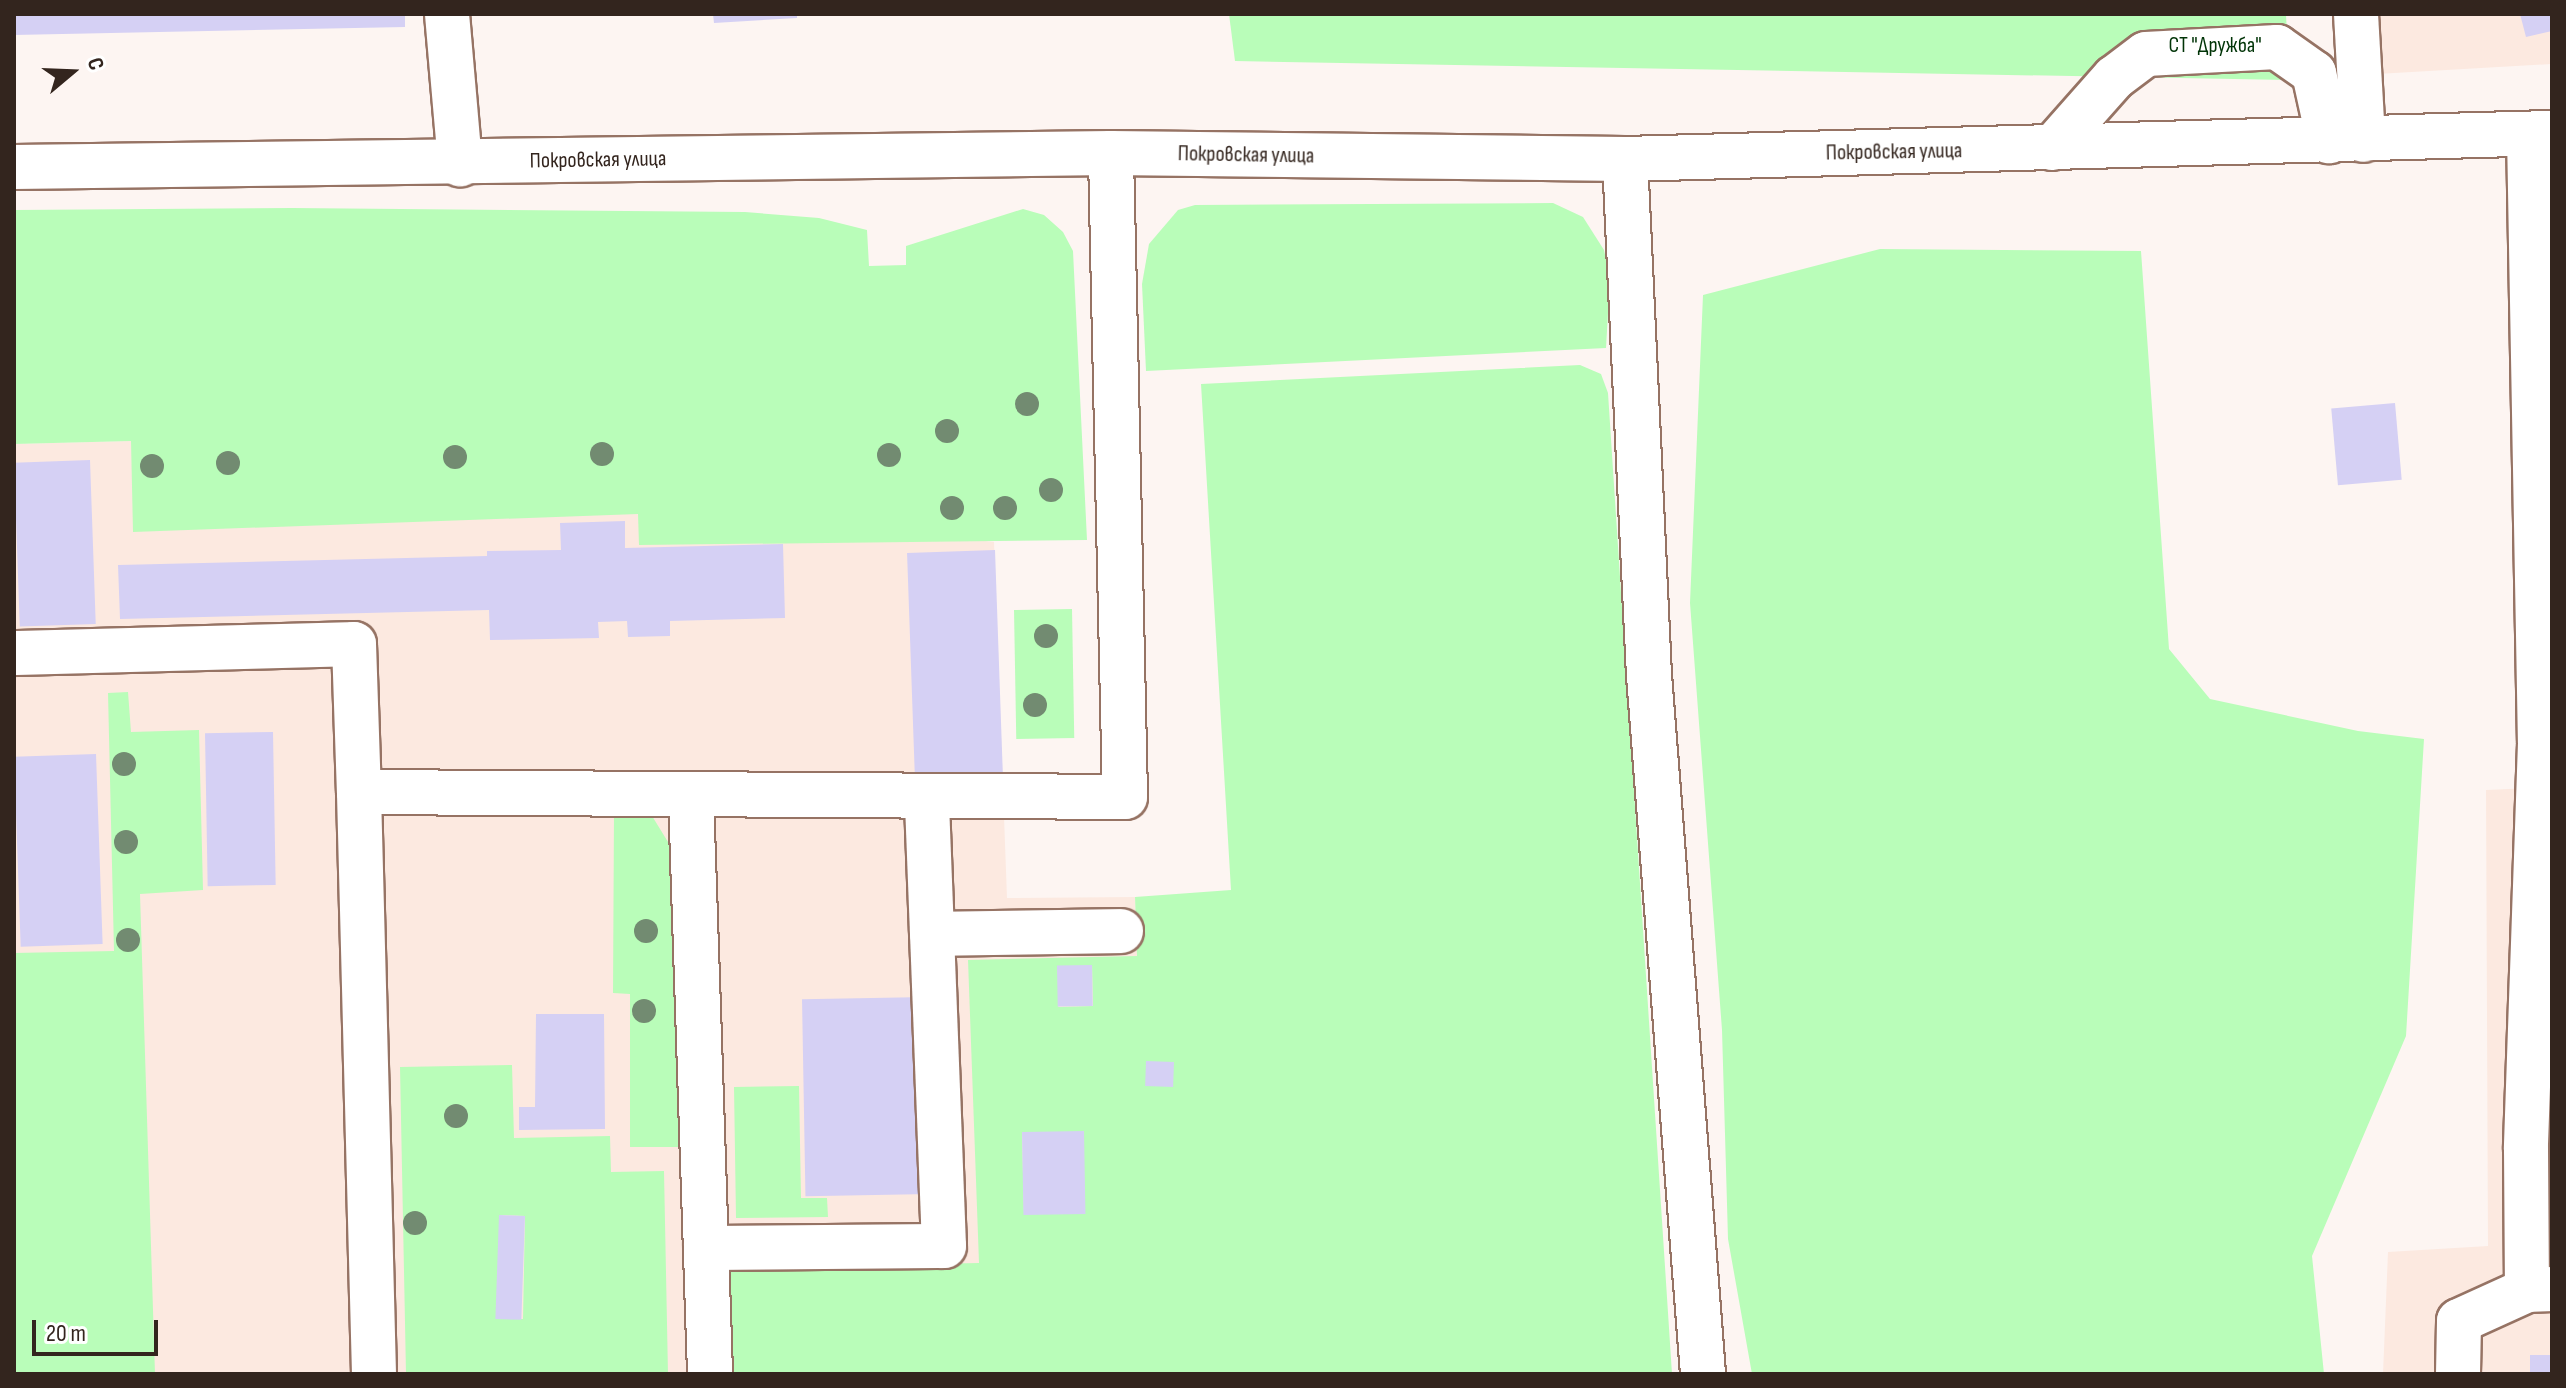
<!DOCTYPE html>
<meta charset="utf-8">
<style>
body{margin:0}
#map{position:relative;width:2566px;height:1388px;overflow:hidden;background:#fdf5f2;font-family:"Sofia Sans Condensed",sans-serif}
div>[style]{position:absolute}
.industrial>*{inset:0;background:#fce9e0}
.green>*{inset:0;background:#b9fdb9;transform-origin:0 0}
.building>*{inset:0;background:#d5d0f4;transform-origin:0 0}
.roads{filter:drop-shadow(2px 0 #967364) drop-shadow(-2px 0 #967364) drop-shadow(0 2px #967364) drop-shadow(0 -2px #967364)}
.minor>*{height:44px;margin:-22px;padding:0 22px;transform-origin:22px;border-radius:22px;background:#fff}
.major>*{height:44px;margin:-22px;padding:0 22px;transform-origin:22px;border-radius:22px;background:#fff}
.trees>*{width:24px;height:24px;margin:-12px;border-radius:50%;background:#728b71}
span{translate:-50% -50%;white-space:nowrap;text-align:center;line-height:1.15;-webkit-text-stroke:6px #fff;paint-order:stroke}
.park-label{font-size:22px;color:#013407}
.street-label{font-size:22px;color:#33251e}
.frame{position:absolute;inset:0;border:16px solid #33251e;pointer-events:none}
.north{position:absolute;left:32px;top:32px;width:80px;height:80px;-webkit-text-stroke:6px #fff;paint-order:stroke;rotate:71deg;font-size:22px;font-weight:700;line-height:32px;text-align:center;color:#33251e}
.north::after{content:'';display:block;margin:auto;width:28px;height:36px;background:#33251e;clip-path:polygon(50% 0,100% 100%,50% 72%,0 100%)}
.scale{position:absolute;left:32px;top:1320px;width:126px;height:36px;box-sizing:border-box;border:4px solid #33251e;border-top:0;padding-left:10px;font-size:24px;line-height:28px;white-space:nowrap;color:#33251e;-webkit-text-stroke:6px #fff;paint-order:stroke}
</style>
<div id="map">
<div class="industrial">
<div style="clip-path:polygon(2373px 14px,2552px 14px,2552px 64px,2377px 74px)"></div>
<div style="clip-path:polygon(131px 441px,994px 542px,1007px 898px,1135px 897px,1148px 1188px,1517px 1374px,14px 1374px,14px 444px)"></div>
<div style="clip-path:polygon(2552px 787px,2552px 1374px,2383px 1374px,2388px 1252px,2488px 1246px,2486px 790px)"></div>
</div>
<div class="green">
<div style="clip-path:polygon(1229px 14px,2286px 14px,2289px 80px,1235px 61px)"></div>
<div style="clip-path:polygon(1553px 203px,1583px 217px,1604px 250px,1610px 278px,1606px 348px,1146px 371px,1142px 284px,1149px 244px,1178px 210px,1195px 205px)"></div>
<div style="clip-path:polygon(292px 208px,745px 212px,819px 218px,867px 230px,869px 266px,906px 265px,906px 246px,1023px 209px,1044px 215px,1063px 232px,1073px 251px,1087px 540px,639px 545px,638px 514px,133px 532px,131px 441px,14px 444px,14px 210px)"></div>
<div style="clip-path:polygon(1880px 249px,2141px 251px,2169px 649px,2210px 699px,2358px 731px,2424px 739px,2406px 1036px,2312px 1256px,2324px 1374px,1752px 1374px,1728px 1239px,1722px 1030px,1690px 603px,1703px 295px)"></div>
<div style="clip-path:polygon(evenodd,1580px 365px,1601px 374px,1608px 393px,1672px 1374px,726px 1374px,722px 1268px,979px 1263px,968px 960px,1137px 956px,1135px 897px,1231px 890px,1201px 384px,1580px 365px,1092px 965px,1093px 1006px,1058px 1007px,1092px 965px,1580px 365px,1084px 1132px,1024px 1215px,1022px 1133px,1084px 1132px)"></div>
<div style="left:1072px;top:609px;width:129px;height:58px;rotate:89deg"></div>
<div style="clip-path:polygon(128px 692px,131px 732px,199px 730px,203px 890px,140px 894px,155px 1374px,14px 1374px,14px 953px,114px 951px,108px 693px)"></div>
<div style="clip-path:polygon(614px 811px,649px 811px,676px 855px,687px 1147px,630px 1147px,630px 994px,613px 993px)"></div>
<div style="clip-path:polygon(evenodd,512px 1065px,514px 1138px,610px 1136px,611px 1172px,664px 1171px,668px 1374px,406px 1374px,400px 1067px,512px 1065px,500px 1215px,525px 1216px,523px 1319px,497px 1319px,500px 1215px)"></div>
<div style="clip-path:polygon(799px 1086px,801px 1198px,827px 1198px,828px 1217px,736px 1218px,734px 1087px)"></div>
</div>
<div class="building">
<div style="clip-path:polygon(14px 14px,405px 14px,405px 27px,14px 35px)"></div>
<div style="clip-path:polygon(713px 14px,797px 14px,797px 18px,714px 23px)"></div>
<div style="clip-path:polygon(2520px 14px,2552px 14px,2552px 31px,2526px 37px)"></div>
<div style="left:2395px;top:403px;width:77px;height:64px;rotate:85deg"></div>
<div style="left:90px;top:460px;width:164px;height:76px;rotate:88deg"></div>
<div style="clip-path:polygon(625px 521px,625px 548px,783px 544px,785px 618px,670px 621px,670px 636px,628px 637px,627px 621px,598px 622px,599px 638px,490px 640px,489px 610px,120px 619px,118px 565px,487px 556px,487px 551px,561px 550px,560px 523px)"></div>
<div style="left:995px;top:550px;width:224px;height:88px;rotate:88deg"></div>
<div style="left:273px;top:732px;width:153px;height:68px;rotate:89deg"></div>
<div style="left:96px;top:754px;width:190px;height:82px;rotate:88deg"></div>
<div style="left:1092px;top:965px;width:41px;height:35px;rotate:89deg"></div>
<div style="left:927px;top:997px;width:197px;height:125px;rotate:89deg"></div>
<div style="clip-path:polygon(536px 1014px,604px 1014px,605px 1129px,519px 1130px,519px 1107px,535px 1107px)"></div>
<div style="left:1146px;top:1061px;width:28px;height:25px;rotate:2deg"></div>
<div style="left:1084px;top:1131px;width:83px;height:62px;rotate:89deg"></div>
<div style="left:499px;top:1215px;width:26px;height:104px;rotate:2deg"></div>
<div style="left:2530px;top:1355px;width:22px;height:19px"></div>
</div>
<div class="roads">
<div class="minor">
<div style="left:447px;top:14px;width:151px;rotate:85deg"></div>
<div style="left:2356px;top:14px;width:126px;rotate:86.8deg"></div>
<div style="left:2529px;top:134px;width:609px;rotate:88.97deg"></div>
<div style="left:2540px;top:743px;width:406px;rotate:92deg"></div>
<div style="left:2526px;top:1149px;width:141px;rotate:89.6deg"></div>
<div style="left:2527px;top:1290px;width:25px;rotate:-2deg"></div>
<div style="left:2052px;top:148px;width:94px;rotate:-48.5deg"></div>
<div style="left:2114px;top:78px;width:40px;rotate:-37deg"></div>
<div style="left:2146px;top:54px;width:131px;rotate:-3.1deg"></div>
<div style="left:2277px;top:47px;width:45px;rotate:35.1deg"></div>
<div style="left:2314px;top:73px;width:70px;rotate:77.6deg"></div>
<div style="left:1625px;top:159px;width:517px;rotate:87.34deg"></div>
<div style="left:1649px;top:675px;width:701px;rotate:85.58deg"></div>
<div style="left:14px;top:653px;width:340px;rotate:-1.5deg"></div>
<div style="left:354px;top:644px;width:148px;rotate:88.1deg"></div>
<div style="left:691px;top:797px;width:577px;rotate:88.11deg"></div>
<div style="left:932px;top:934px;width:189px;rotate:-0.9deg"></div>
<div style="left:706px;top:1248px;width:238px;rotate:-0.5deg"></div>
<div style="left:944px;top:1246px;width:447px;rotate:-92.2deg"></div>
<div style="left:374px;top:1374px;width:582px;rotate:-91.48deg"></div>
<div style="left:359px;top:792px;width:766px;rotate:0.37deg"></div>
<div style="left:1125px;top:797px;width:644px;rotate:-91.25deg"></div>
<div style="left:2458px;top:1374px;width:53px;rotate:-88.9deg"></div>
<div style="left:2459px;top:1321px;width:75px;rotate:-24.5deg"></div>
</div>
<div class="major">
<div style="left:14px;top:167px;width:1097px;rotate:-0.73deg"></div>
<div style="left:1111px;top:153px;width:514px;rotate:0.67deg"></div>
<div style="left:1625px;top:159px;width:927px;rotate:-1.61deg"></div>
</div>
</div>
<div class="trees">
<div style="left:1027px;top:404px"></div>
<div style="left:947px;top:431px"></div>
<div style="left:602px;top:454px"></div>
<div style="left:889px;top:455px"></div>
<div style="left:455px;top:457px"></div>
<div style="left:228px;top:463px"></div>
<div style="left:152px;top:466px"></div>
<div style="left:1051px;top:490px"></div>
<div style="left:952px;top:508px"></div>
<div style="left:1005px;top:508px"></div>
<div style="left:1046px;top:636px"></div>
<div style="left:1035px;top:705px"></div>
<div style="left:124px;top:764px"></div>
<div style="left:126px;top:842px"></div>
<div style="left:646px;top:931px"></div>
<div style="left:128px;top:940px"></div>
<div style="left:644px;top:1011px"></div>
<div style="left:456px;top:1116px"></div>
<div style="left:415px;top:1223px"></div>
</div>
<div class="park-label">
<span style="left:2215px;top:46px">СТ "Дружба"</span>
</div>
<div class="street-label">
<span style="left:1894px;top:152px;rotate:-1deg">Покровская улица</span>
<span style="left:1246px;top:155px;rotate:1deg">Покровская улица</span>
<span style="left:598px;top:160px;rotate:-1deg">Покровская улица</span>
</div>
<div class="frame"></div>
<div class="north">С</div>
<div class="scale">20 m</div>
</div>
